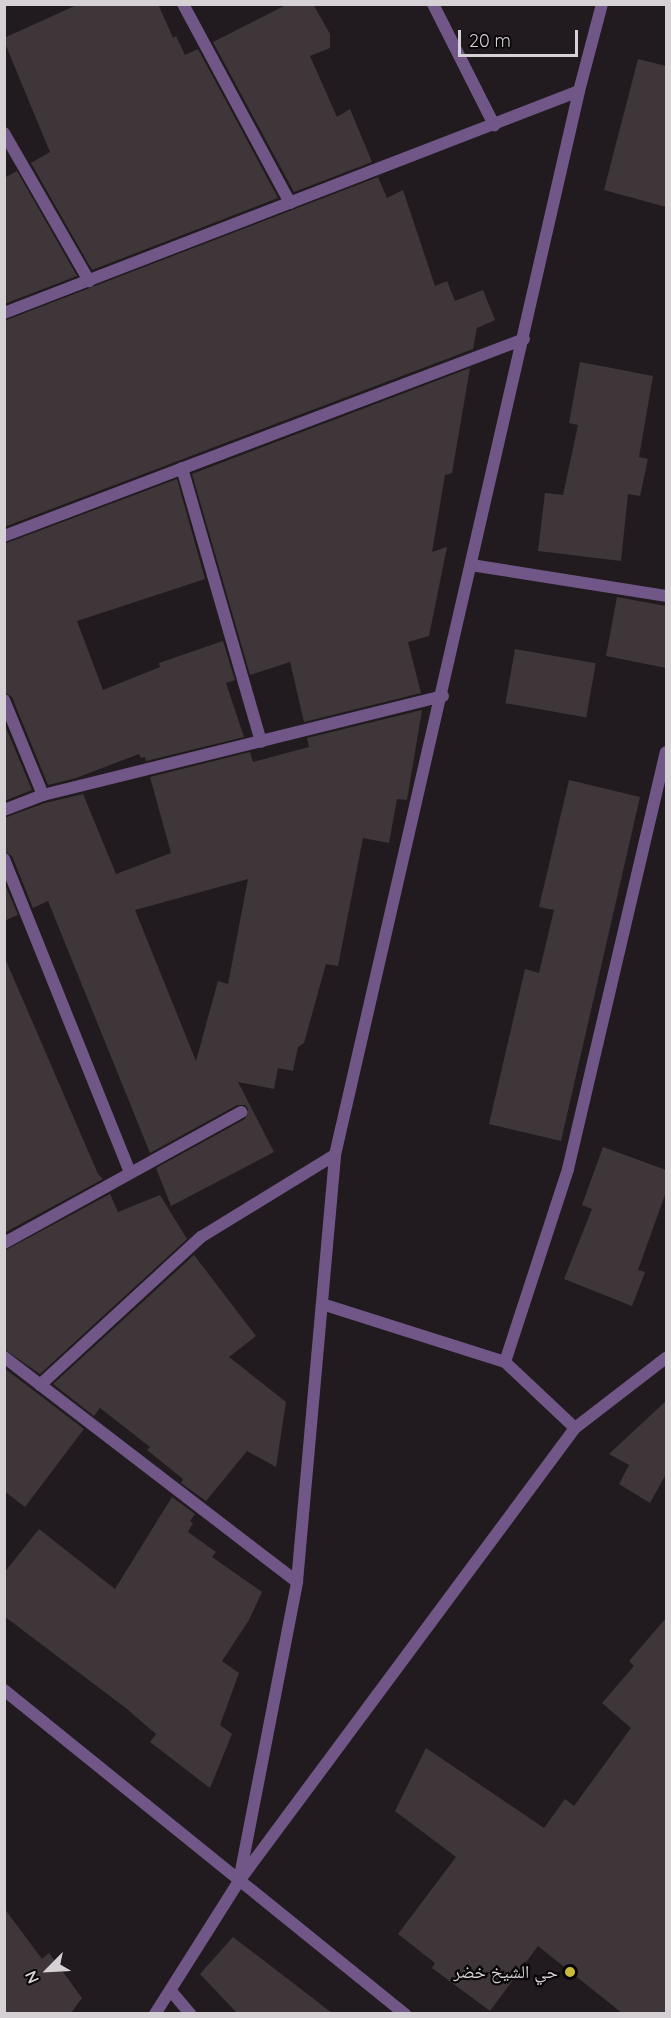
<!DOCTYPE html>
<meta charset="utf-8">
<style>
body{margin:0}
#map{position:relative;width:671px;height:2018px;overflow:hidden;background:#211b1f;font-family:Quicksand,"Noto Naskh Arabic",sans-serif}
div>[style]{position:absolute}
.building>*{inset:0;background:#3f3639;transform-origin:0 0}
.street>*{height:12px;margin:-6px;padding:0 6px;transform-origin:6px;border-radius:6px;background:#715788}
.dots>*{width:16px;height:16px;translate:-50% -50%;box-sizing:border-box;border:3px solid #090608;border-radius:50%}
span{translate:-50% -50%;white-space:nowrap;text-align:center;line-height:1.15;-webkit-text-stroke:4.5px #090608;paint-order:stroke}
.poi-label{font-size:18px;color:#d5d1d4}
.right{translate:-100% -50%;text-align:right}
.frame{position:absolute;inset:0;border:6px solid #d5d1d4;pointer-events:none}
.north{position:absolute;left:18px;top:1940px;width:60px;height:60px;-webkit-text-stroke:4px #090608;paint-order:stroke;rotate:246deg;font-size:16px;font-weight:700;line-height:24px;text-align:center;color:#d5d1d4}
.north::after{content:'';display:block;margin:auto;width:21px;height:27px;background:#d5d1d4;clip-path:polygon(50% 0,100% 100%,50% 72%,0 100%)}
.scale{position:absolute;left:458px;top:30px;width:120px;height:27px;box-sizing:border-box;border:3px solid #d5d1d4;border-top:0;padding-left:8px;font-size:18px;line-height:21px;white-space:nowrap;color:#d5d1d4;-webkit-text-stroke:4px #090608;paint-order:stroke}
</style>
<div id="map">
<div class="building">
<div style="clip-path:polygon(79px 4px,158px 4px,173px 38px,176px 36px,185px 55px,198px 49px,278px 198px,92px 270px,31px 163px,50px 152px,4px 41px,4px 38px)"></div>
<div style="clip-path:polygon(288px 4px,313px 4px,330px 34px,330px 48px,310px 56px,337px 117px,350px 109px,372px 162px,294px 192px,213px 42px)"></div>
<div style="clip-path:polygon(638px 59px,666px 66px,666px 207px,604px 190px)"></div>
<div style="clip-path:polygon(17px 171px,77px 276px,4px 304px,4px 178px)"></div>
<div style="clip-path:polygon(378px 177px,387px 198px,403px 190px,435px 286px,447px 281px,455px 301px,483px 290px,495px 320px,477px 328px,473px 349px,4px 527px,4px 321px)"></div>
<div style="clip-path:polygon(580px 362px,653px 376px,639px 457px,648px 459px,640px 496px,628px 494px,621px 561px,538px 551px,545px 493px,563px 495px,578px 425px,569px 423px)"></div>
<div style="clip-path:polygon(470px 368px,452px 473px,445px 475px,432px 552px,447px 547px,429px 636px,408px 642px,421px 693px,304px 722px,290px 662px,250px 675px,192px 474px)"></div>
<div style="clip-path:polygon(177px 479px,205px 579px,77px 621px,103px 690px,160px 667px,159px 663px,223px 641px,235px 680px,226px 683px,244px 737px,146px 761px,145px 757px,141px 758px,139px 754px,76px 778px,48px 785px,12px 697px,4px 692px,4px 544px)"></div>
<div style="clip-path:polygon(617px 597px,666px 606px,666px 668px,606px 656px)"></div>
<div style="left:515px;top:649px;width:82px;height:55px;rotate:10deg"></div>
<div style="clip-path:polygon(evenodd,422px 710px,407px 800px,397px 799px,389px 843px,363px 838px,338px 966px,326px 964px,304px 1043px,298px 1047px,293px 1071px,278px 1068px,274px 1089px,238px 1082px,274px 1152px,171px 1206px,156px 1168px,245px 1119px,248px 1109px,245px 1105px,237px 1105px,150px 1153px,48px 901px,33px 908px,12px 856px,4px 851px,4px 818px,45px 803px,83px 794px,116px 874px,171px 853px,150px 777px,250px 752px,253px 762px,309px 747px,307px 738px,422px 710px,248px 879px,228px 984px,218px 981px,196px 1061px,135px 910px,248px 879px)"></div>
<div style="clip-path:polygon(4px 723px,32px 790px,4px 801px)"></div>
<div style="clip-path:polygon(569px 780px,640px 797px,561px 1141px,489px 1124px,525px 969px,539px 973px,554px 910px,539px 907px)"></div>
<div style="clip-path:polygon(4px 882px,18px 915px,4px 921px)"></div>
<div style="clip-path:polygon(4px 956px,98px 1174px,103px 1179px,4px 1233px)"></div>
<div style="clip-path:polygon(603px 1147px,666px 1170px,666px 1192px,638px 1270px,645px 1272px,632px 1306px,564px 1279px,592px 1209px,582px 1205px)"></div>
<div style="clip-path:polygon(110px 1194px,118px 1212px,160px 1195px,187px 1239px,40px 1374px,4px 1349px,4px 1251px)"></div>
<div style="clip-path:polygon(194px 1255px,256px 1336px,229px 1357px,286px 1402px,276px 1467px,247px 1451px,206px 1501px,181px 1483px,183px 1479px,147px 1450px,150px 1447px,100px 1408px,94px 1416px,53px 1384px)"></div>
<div style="clip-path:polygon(4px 1368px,84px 1429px,25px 1507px,4px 1491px)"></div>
<div style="clip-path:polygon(666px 1401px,666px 1474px,650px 1503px,619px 1484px,629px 1465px,609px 1454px)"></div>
<div style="clip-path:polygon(172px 1497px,195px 1514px,190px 1521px,193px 1523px,188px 1532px,216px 1552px,212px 1557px,262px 1592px,249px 1620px,222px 1661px,239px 1673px,220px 1725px,232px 1734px,210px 1788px,150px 1742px,156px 1734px,127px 1709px,4px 1616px,4px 1573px,39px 1529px,115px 1589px)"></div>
<div style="clip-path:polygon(666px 1618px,666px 2013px,622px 2013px,538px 1946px,490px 2011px,432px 1968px,435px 1963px,398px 1934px,456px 1857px,395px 1811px,426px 1748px,544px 1828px,565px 1799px,574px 1806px,631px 1728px,602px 1703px,634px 1666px,629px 1661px)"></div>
<div style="clip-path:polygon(4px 1908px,42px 1959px,49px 1953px,82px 1998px,71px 2013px,4px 2013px)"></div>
<div style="clip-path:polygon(233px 1937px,332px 2013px,237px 2013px,200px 1974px)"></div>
</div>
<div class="street">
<div style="left:183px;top:4px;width:226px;rotate:61.7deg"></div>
<div style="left:433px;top:4px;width:136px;rotate:63.2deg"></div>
<div style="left:4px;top:133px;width:171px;rotate:60.1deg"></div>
<div style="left:4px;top:313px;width:616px;rotate:-21.11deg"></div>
<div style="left:182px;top:468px;width:285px;rotate:73.9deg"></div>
<div style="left:4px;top:536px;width:556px;rotate:-20.75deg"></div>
<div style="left:471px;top:565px;width:197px;rotate:9deg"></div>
<div style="left:4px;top:700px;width:103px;rotate:67.7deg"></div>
<div style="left:4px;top:810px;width:42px;rotate:-21deg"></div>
<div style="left:43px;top:795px;width:412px;rotate:-13.9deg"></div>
<div style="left:4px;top:859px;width:338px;rotate:68.1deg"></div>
<div style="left:4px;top:1243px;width:271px;rotate:-28.9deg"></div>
<div style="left:322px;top:1304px;width:192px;rotate:17.6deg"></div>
<div style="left:505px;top:1362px;width:96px;rotate:43.3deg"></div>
<div style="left:4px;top:1357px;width:369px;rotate:37.5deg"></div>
<div style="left:505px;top:1362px;width:203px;rotate:-71.9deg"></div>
<div style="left:568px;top:1169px;width:428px;rotate:-76.8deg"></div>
<div style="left:40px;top:1385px;width:219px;rotate:-42.6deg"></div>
<div style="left:201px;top:1237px;width:157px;rotate:-31.5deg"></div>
<div style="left:4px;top:1690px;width:516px;rotate:38.94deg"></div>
<div style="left:239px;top:1881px;width:305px;rotate:-79deg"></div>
<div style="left:297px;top:1582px;width:429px;rotate:-84.9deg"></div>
<div style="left:335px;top:1155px;width:1092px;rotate:-77.08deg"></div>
<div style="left:579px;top:91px;width:90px;rotate:-75.2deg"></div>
<div style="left:171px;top:1991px;width:30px;rotate:50deg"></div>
<div style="left:155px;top:2014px;width:157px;rotate:-57.7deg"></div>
<div style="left:239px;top:1881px;width:564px;rotate:-53.43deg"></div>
<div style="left:575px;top:1428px;width:115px;rotate:-37.6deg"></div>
</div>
<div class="dots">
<div style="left:570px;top:1972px;background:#caba3a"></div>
</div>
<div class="poi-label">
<span class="right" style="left:558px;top:1972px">حي الشيخ خضر</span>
</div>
<div class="frame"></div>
<div class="north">N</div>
<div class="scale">20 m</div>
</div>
